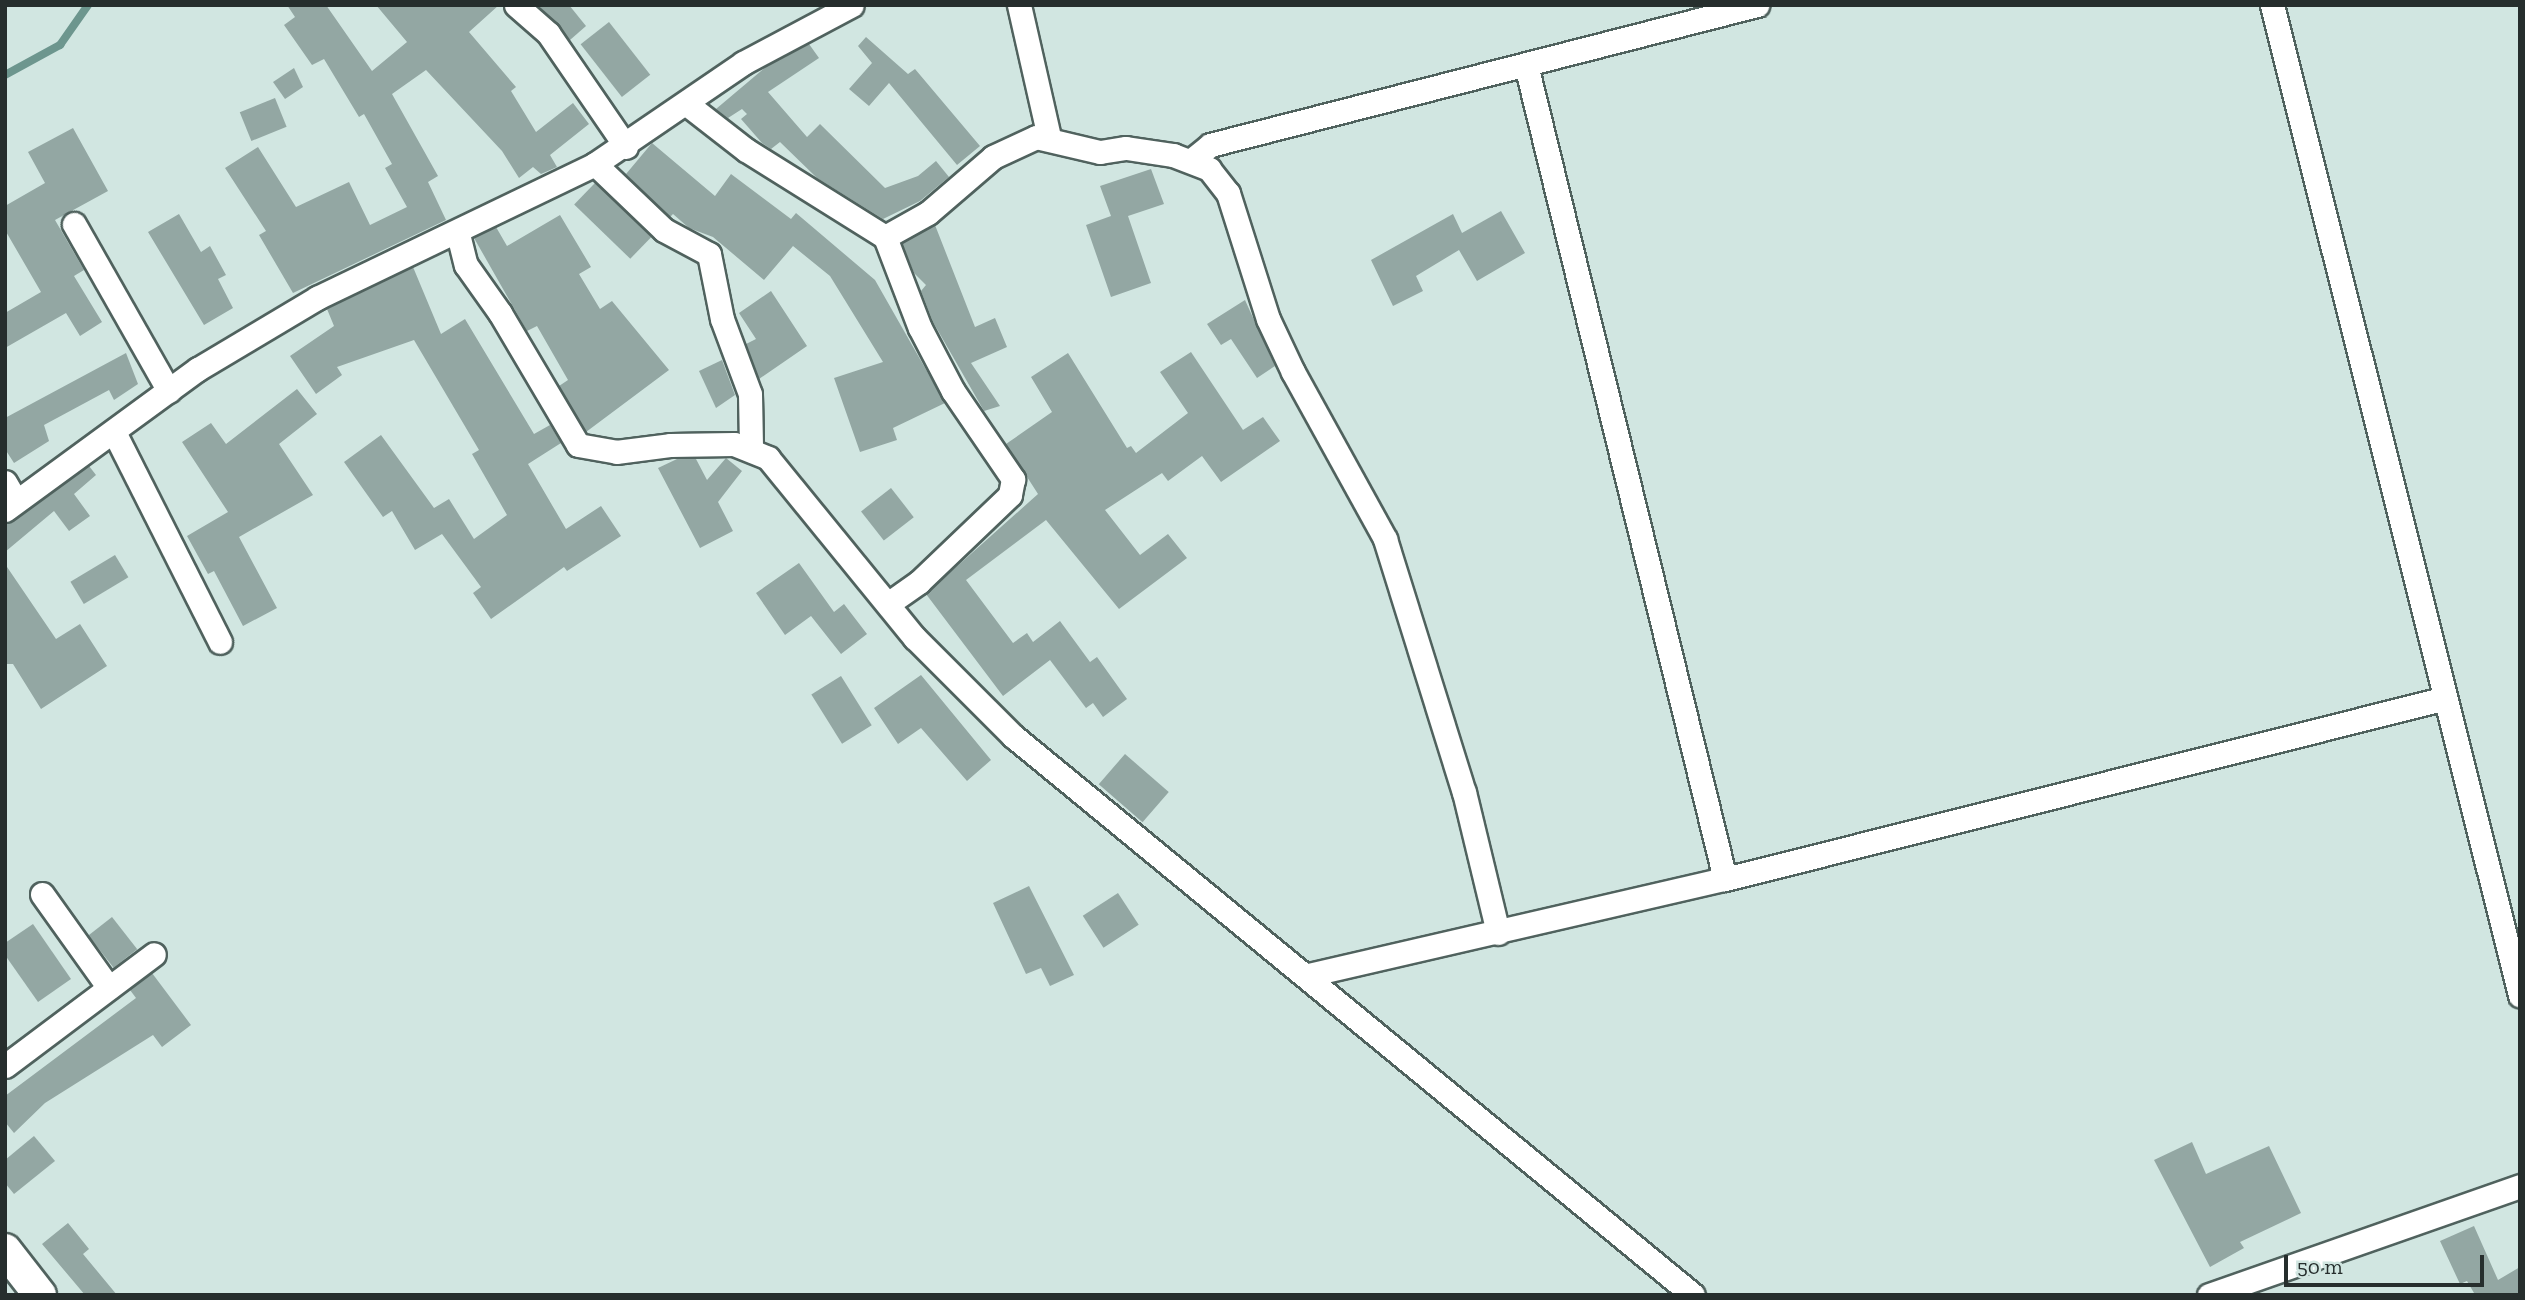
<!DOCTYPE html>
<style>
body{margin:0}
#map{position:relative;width:2525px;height:1300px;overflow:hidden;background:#d1e6e1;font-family:"Zilla Slab",serif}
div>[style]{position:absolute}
.stream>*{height:8px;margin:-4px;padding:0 4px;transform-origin:4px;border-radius:4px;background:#6d968e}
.building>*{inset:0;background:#93a7a3;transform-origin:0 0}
.roads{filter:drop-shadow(2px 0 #50625e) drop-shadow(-2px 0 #50625e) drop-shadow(0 2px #50625e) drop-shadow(0 -2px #50625e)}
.street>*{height:23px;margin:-11.5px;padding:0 11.5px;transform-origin:11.5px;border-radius:11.5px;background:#fff}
.secondary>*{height:32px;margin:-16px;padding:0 16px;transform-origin:16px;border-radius:16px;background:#fff}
span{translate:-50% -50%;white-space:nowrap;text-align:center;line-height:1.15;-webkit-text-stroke:5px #d1e6e1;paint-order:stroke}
.frame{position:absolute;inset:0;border:7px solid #262e2d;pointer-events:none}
.scale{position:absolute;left:2284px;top:1255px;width:200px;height:32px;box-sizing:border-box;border:4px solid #262e2d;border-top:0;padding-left:9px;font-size:21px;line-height:24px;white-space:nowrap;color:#262e2d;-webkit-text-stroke:5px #d1e6e1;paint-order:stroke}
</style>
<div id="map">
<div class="stream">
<div style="left:5px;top:75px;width:63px;rotate:-28.6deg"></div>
<div style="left:60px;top:45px;width:49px;rotate:-55deg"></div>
</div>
<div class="building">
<div style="clip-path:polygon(287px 5px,326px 5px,372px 71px,407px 42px,376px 5px,499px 5px,469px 32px,516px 87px,511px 91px,536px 132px,573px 103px,589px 124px,550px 155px,557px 167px,541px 174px,533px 167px,519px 178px,502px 151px,426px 70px,392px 94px,438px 176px,428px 182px,446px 220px,293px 293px,259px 235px,266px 231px,225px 168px,258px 147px,296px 207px,349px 182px,370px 225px,407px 207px,385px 168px,392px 164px,364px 114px,359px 117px,324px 59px,312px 65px,284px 25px,295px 17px)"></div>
<div style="clip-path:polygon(538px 5px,569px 5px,586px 26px,570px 40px)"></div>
<div style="left:609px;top:22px;width:67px;height:36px;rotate:52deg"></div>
<div style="clip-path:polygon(866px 37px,908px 74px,915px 69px,980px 146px,957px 165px,889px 83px,869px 106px,849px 89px,872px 63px,858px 46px)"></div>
<div style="clip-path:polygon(809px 44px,819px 58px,768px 92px,807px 137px,820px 124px,885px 188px,918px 176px,936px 161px,949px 177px,920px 201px,883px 219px,817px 178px,780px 142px,771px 149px,762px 143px,741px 119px,747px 114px,742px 109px,728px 118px,716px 109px,767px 66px)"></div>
<div style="clip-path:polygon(294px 68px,303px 87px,285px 99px,273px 82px)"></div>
<div style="left:275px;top:98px;width:31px;height:38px;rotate:68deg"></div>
<div style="clip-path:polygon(73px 128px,108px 191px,55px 220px,84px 270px,74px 276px,102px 322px,80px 336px,66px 313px,5px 348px,5px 313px,41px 292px,5px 230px,5px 206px,45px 183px,28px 152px)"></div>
<div style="clip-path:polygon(652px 143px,715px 196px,731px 174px,791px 219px,796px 213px,875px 280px,945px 403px,893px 428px,897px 440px,860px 452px,834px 378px,883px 362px,830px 276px,793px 246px,764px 280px,713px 237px,689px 228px,673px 214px,670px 217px,626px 174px)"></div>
<div style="clip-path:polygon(1151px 169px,1164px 204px,1128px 216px,1151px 283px,1111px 297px,1086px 225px,1111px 216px,1100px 186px)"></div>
<div style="left:595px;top:183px;width:78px;height:30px;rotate:44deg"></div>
<div style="clip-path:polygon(1501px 211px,1525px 253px,1477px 281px,1459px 250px,1416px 276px,1423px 291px,1393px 306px,1371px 260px,1453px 214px,1462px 233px)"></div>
<div style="clip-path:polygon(179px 214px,201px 252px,210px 246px,226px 275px,218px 279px,233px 308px,204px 325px,148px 232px)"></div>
<div style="clip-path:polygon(560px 215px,591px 267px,579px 274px,600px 309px,612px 301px,669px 370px,586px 432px,559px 386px,568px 380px,537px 326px,527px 331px,474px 238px,496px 227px,507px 246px)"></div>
<div style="clip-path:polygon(935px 225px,975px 327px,995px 318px,1007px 347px,971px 363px,1000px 406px,984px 411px,933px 322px,921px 291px,926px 285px,914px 273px,902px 243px)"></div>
<div style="clip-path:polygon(413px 267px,441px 334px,465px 319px,534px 434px,550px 425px,561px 443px,528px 464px,566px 529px,601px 506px,621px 536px,567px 571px,564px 567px,491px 619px,473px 593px,481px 587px,442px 534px,415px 550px,392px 511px,383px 517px,344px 462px,381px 435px,434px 508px,449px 499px,474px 539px,507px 515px,472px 454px,479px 450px,414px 340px,337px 367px,342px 375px,316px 394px,290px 356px,334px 326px,327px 309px)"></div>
<div style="clip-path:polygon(771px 291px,807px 346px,759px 379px,746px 344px,756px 339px,739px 313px)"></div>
<div style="clip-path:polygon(1245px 300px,1275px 366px,1257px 378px,1231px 339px,1221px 345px,1207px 324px)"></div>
<div style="clip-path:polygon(1191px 352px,1243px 430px,1263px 417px,1280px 441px,1221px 482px,1202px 456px,1168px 481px,1162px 473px,1105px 510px,1140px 555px,1168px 534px,1187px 558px,1119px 609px,1046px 520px,966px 580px,1013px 643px,1027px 633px,1033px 642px,1060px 621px,1090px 662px,1097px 657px,1127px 699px,1103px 717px,1093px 703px,1086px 708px,1050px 660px,1003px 696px,926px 594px,1038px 494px,1006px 444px,1052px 412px,1031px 377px,1068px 353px,1127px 448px,1131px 446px,1136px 453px,1188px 413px,1160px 372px)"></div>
<div style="clip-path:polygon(126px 353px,138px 384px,114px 400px,109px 390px,44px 425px,49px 441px,14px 463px,5px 449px,5px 418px)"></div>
<div style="clip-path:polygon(722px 360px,735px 395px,716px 408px,699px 371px)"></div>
<div style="clip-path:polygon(297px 389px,317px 414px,279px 444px,313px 495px,239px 537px,277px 608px,243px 626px,214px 571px,208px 574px,187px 536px,228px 512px,182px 442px,211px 423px,226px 444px)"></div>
<div style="clip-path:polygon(726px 458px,742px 471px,718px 502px,733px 531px,700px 548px,658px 468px,677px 459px,696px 459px,707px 480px)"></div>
<div style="clip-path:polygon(89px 466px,96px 475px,74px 494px,90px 516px,69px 531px,54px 511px,5px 552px,5px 524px)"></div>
<div style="left:891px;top:488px;width:37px;height:38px;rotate:52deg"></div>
<div style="left:115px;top:555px;width:26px;height:52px;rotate:59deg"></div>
<div style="clip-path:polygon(799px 563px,834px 612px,844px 604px,867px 634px,841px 654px,811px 616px,785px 635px,756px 593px)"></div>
<div style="clip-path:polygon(5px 564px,56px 639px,80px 624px,107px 666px,41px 709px,13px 664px,5px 664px)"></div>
<div style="clip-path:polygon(921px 675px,991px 760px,967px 781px,921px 728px,898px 744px,874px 708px)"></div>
<div style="left:841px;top:676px;width:58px;height:35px;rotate:58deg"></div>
<div style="left:1125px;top:754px;width:58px;height:40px;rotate:41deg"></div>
<div style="clip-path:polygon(1029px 886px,1074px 975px,1050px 986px,1041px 968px,1026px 974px,993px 903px)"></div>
<div style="left:1118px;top:893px;width:38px;height:42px;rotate:57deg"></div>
<div style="left:112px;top:917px;width:41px;height:30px;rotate:52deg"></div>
<div style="clip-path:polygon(33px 924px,71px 979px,38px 1002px,5px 955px,5px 943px)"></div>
<div style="clip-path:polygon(152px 973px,191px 1025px,162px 1047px,153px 1035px,45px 1103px,14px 1133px,5px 1122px,5px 1096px,136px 998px,130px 990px)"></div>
<div style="clip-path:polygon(34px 1136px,55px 1161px,14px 1194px,5px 1183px,5px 1160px)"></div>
<div style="clip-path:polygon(2192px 1142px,2206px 1174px,2269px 1146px,2301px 1213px,2240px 1242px,2244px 1248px,2210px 1267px,2154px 1160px)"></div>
<div style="clip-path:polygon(68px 1223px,89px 1249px,83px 1254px,117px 1295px,85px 1295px,42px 1244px)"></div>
<div style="clip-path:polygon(2474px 1226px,2498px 1280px,2520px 1267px,2520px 1295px,2471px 1295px,2474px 1293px,2467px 1281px,2460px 1284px,2440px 1241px)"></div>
</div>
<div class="roads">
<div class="street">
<div style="left:516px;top:5px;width:43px;rotate:41.2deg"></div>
<div style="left:548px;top:33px;width:138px;rotate:55.6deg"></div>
<div style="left:1019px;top:5px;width:135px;rotate:77.2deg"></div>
<div style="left:2272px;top:5px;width:1021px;rotate:75.94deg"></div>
<div style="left:1526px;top:65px;width:838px;rotate:76.26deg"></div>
<div style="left:688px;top:105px;width:73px;rotate:37.8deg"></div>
<div style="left:746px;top:150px;width:164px;rotate:32deg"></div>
<div style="left:885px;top:237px;width:97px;rotate:69deg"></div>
<div style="left:920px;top:328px;width:71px;rotate:62.4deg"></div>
<div style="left:953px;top:391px;width:107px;rotate:55.7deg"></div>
<div style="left:1013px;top:479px;width:16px;rotate:101deg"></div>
<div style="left:1010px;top:495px;width:126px;rotate:136.3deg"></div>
<div style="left:919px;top:582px;width:38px;rotate:145deg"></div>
<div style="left:1193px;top:159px;width:22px;rotate:-39deg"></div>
<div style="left:1210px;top:145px;width:565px;rotate:-14.36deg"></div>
<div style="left:595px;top:164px;width:95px;rotate:43.7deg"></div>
<div style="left:664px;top:230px;width:51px;rotate:28.1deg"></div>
<div style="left:709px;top:254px;width:66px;rotate:78.7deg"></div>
<div style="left:722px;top:319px;width:80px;rotate:69.5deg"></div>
<div style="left:750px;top:394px;width:54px;rotate:88.9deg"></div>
<div style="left:74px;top:224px;width:192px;rotate:60.4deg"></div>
<div style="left:458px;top:234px;width:32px;rotate:76deg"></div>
<div style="left:466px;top:265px;width:59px;rotate:54.7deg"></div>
<div style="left:500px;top:313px;width:153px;rotate:59.4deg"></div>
<div style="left:578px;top:445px;width:39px;rotate:10deg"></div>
<div style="left:616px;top:452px;width:54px;rotate:-7.4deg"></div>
<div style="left:670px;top:445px;width:64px;rotate:-0.9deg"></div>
<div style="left:734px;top:444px;width:37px;rotate:22deg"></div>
<div style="left:768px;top:458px;width:232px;rotate:50.8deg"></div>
<div style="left:915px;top:638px;width:139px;rotate:45deg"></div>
<div style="left:1013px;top:736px;width:880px;rotate:39.42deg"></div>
<div style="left:885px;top:237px;width:49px;rotate:-29.2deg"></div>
<div style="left:928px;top:213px;width:86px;rotate:-40.7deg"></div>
<div style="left:993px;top:157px;width:47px;rotate:-24.9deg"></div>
<div style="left:1036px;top:137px;width:66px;rotate:13.2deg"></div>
<div style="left:1100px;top:152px;width:26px;rotate:-9deg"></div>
<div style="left:1126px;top:148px;width:48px;rotate:8.5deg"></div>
<div style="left:1173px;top:155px;width:39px;rotate:21deg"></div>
<div style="left:1209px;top:169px;width:31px;rotate:52deg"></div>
<div style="left:1228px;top:193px;width:132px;rotate:72.4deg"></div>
<div style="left:1268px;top:319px;width:59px;rotate:64.7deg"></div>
<div style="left:1293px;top:372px;width:191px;rotate:61.1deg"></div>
<div style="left:1385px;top:539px;width:265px;rotate:72.7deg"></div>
<div style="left:1464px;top:792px;width:145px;rotate:76.4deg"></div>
<div style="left:114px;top:432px;width:235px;rotate:63.2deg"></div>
<div style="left:5px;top:482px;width:22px;rotate:60deg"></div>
<div style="left:5px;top:510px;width:239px;rotate:-36.2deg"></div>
<div style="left:198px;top:369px;width:139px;rotate:-30.8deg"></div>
<div style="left:317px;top:298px;width:309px;rotate:-25.7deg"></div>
<div style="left:595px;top:164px;width:179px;rotate:-34.3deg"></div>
<div style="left:743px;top:63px;width:123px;rotate:-28deg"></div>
<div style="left:42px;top:894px;width:115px;rotate:54.5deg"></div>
<div style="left:1308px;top:975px;width:428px;rotate:-13deg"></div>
<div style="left:1725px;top:879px;width:743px;rotate:-14.09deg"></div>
<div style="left:5px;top:1066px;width:186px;rotate:-36.9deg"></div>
<div style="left:2209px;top:1295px;width:330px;rotate:-19.3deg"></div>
</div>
<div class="secondary">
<div style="left:5px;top:1250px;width:57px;rotate:52.1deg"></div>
</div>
</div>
<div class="frame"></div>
<div class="scale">50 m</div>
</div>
